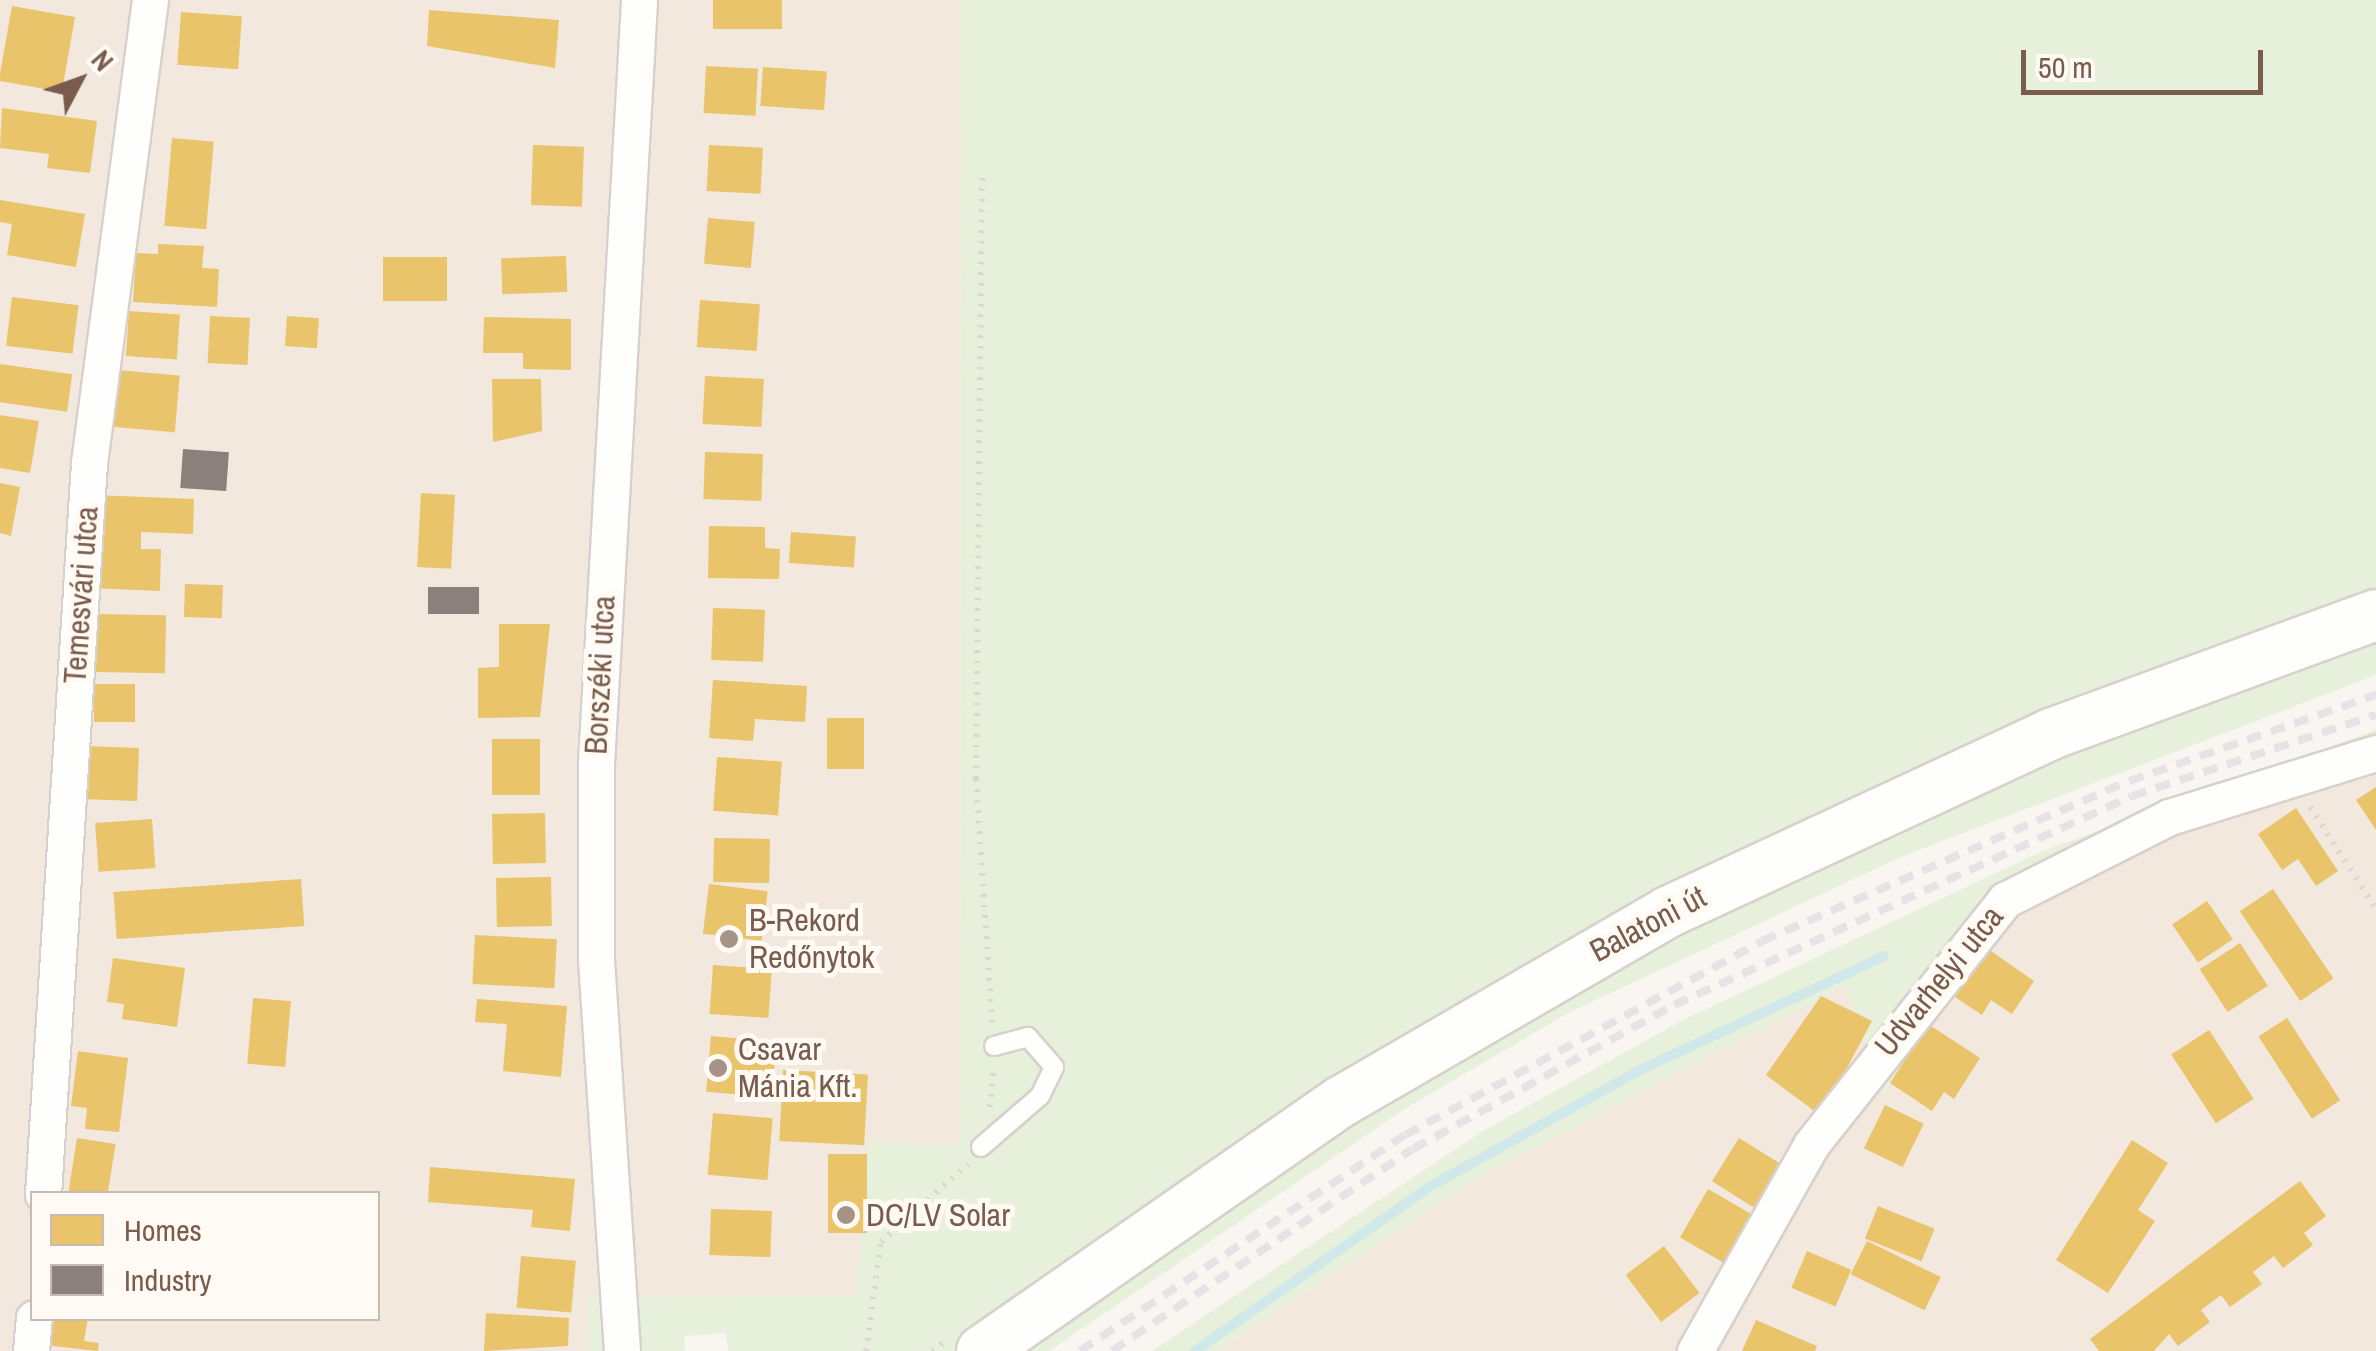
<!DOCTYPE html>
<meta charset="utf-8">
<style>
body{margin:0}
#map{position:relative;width:2376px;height:1351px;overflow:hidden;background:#f9f5f0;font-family:"Archivo Narrow",sans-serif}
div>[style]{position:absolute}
.residential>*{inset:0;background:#f2e8de}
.green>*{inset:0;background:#e7f0db}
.homes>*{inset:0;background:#e9c46a;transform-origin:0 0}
.industry>*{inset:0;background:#8a817c;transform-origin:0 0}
.stream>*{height:10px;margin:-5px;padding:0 5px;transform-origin:5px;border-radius:5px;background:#d0e8ea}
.path>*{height:6px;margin-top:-3px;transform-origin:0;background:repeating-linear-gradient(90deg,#dcd5d0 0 2.5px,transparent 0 10.5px)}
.roads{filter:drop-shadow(2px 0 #d7d1cb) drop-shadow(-2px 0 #d7d1cb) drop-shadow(0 2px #d7d1cb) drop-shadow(0 -2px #d7d1cb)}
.service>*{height:18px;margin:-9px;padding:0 9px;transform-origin:9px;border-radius:9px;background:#fefefd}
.minor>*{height:35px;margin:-17.5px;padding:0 17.5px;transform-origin:17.5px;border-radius:17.5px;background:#fefefd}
.secondary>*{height:50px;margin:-25px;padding:0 25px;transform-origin:25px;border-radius:25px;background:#fefefd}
.rail>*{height:8px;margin-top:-4px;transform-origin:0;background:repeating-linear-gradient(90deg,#e6e3e7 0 15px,transparent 0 25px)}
.dots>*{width:28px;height:28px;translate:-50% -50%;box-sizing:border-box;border:5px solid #fffaf3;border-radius:50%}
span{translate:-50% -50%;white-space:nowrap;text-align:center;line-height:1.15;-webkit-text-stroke:10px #fffaf3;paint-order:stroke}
.street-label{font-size:32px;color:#7a5c4d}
.poi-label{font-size:32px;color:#7a5c4d}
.left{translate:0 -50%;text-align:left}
.legend{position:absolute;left:30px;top:1191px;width:350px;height:130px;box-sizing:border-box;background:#fffaf3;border:2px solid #cabbb1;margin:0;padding:12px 18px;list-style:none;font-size:30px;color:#7a5c4d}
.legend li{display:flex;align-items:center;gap:20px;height:50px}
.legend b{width:50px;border:2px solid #cabbb1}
.north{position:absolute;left:30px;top:30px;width:100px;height:100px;-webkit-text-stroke:8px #fffaf3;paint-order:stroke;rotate:49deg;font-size:28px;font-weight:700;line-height:40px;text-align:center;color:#7a5c4d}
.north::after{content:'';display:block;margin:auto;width:35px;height:45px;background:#7a5c4d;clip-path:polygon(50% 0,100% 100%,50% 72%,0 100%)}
.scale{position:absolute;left:2021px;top:50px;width:242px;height:45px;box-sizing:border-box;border:5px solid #7a5c4d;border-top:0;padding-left:12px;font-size:30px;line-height:35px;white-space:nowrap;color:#7a5c4d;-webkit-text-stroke:8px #fffaf3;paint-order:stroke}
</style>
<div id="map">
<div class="residential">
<div style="clip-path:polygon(evenodd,0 0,961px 0,960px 1145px,870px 1142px,857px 1295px,588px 1298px,590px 1351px,0 1351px,0 0,32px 1194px,378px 1194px,378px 1318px,32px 1318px,32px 1194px)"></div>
<div style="clip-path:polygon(2376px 771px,2376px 1351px,1215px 1351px,1485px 1174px,1845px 985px,1884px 1093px,1960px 975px,2032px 903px,2117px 853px,2260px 799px)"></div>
</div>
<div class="green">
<div style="clip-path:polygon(961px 0,2376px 0,2376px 675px,1903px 856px,1568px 1013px,1406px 1108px,1049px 1351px,728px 1351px,726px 1333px,684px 1336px,685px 1351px,590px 1351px,588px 1298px,856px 1295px,870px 1142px,960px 1144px)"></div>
<div style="clip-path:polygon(2376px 730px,2376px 771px,2260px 799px,2117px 853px,2032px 903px,1960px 975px,1883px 1094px,1845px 986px,1485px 1174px,1215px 1351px,1152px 1351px,1483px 1131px,1685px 1019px,2043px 851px)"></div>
</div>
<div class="homes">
<div style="left:713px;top:0;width:69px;height:29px"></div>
<div style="left:12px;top:6px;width:64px;height:76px;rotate:10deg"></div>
<div style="clip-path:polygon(429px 10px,559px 20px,555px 68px,427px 46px)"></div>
<div style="left:181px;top:12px;width:61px;height:53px;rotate:4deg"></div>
<div style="left:706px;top:66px;width:52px;height:47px;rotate:3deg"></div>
<div style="left:763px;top:67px;width:64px;height:39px;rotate:4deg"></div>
<div style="clip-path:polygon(2px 108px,97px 121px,90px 173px,47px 168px,49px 154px,0 148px)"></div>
<div style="left:172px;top:138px;width:42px;height:88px;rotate:5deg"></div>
<div style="left:533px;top:145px;width:51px;height:60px;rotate:2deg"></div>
<div style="left:709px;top:145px;width:54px;height:46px;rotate:3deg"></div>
<div style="clip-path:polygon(0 200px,85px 214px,76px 267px,7px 255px,12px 224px,0 222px)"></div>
<div style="left:708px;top:218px;width:47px;height:46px;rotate:5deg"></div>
<div style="clip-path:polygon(158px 244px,204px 246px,202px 268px,219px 269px,217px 307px,133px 302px,136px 253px,158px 254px)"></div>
<div style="left:566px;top:256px;width:36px;height:65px;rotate:88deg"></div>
<div style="left:383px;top:257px;width:64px;height:44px"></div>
<div style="left:12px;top:297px;width:67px;height:49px;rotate:7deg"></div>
<div style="left:700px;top:300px;width:60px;height:47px;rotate:4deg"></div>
<div style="left:129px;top:311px;width:51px;height:45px;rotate:4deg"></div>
<div style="left:210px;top:316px;width:40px;height:47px;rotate:3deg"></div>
<div style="left:287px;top:316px;width:32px;height:30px;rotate:4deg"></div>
<div style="clip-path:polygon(484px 317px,571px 319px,571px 370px,523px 369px,523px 353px,483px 353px)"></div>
<div style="left:0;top:364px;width:73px;height:38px;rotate:8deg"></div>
<div style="left:117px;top:370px;width:63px;height:57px;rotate:5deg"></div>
<div style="left:705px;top:376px;width:59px;height:48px;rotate:3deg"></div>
<div style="clip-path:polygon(492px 379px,541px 379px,542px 431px,493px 442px)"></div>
<div style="clip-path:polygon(0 415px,39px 421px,30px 473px,0 468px)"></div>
<div style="left:705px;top:452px;width:58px;height:47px;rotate:2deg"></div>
<div style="clip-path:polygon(0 483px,20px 487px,11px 536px,0 533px)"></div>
<div style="left:421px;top:493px;width:34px;height:74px;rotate:3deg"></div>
<div style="clip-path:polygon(94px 495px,194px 499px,193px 534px,141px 532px,141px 549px,161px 549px,160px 591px,91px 588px)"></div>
<div style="clip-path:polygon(709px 526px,765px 527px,765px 548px,780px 549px,779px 579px,708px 578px)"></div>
<div style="left:791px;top:532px;width:65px;height:31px;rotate:4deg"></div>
<div style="left:185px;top:584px;width:38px;height:33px;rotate:2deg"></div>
<div style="left:713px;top:608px;width:52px;height:52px;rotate:2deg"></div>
<div style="left:96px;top:614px;width:70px;height:58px;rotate:1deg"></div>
<div style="clip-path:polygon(499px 624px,550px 624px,540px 717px,478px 718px,478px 668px,499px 667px)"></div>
<div style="clip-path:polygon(713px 680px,807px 686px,805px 722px,755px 719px,753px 741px,709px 738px)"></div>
<div style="left:94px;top:684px;width:41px;height:38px"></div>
<div style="left:827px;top:718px;width:37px;height:51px"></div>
<div style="left:492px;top:739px;width:48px;height:56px"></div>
<div style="left:84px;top:746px;width:55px;height:53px;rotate:2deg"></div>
<div style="left:717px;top:757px;width:65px;height:54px;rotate:4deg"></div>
<div style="clip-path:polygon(2376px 787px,2376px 830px,2356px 800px)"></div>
<div style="clip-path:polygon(2296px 808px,2338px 871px,2316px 886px,2298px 859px,2282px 870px,2258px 834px)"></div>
<div style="left:545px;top:813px;width:50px;height:53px;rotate:89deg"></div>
<div style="left:152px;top:819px;width:49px;height:57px;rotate:86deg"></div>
<div style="left:714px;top:838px;width:56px;height:44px;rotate:1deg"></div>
<div style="left:551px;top:877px;width:49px;height:55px;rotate:89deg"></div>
<div style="left:301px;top:879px;width:47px;height:188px;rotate:86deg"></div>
<div style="left:709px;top:884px;width:59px;height:50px;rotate:7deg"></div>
<div style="left:2273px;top:889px;width:108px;height:40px;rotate:56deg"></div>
<div style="left:2207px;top:901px;width:46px;height:42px;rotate:56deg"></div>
<div style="left:475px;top:935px;width:82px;height:49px;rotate:3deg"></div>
<div style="left:2240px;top:943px;width:51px;height:48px;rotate:57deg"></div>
<div style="clip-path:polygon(1988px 949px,2034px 981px,2012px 1014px,1991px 1000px,1982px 1015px,1955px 997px)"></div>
<div style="clip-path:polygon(113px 958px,185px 968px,177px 1027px,122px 1019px,124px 1004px,107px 1002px)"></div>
<div style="left:713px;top:965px;width:59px;height:49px;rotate:4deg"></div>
<div style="clip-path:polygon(1821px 996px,1872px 1021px,1821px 1116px,1766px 1075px)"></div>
<div style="left:253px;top:998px;width:38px;height:66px;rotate:5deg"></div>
<div style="clip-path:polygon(477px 999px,567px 1006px,561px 1077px,503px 1071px,507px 1024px,475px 1022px)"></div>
<div style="left:2287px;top:1018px;width:98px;height:34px;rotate:57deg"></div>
<div style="clip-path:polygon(1928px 1024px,1980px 1058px,1954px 1099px,1944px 1092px,1932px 1111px,1890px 1083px)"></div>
<div style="left:2209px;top:1030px;width:82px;height:45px;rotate:57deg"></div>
<div style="left:711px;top:1036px;width:66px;height:56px;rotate:5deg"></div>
<div style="clip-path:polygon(78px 1051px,128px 1058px,119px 1132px,85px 1129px,87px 1108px,71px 1106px)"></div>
<div style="left:783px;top:1070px;width:85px;height:71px;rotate:3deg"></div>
<div style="left:1885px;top:1105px;width:43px;height:48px;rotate:26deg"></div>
<div style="left:713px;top:1113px;width:60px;height:62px;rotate:5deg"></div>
<div style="left:77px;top:1138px;width:39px;height:56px;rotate:9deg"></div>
<div style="left:1739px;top:1138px;width:52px;height:51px;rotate:32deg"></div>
<div style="clip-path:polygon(2132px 1140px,2168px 1163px,2138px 1210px,2155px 1221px,2108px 1293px,2056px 1260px)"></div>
<div style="left:828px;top:1154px;width:39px;height:79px"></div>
<div style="clip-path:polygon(430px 1167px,575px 1179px,570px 1231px,531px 1227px,533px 1210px,428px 1202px)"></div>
<div style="clip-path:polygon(2300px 1181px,2326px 1216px,2304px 1233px,2313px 1245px,2283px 1268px,2274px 1256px,2253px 1272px,2262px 1284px,2230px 1307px,2221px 1295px,2201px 1310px,2210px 1322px,2178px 1346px,2169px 1334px,2154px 1351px,2099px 1351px,2090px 1339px)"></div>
<div style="left:1708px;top:1189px;width:50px;height:56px;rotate:30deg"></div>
<div style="left:1878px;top:1206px;width:61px;height:35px;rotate:22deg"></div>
<div style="left:711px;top:1209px;width:61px;height:46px;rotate:2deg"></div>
<div style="left:1867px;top:1241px;width:82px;height:37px;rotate:26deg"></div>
<div style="left:1664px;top:1246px;width:59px;height:48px;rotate:53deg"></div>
<div style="left:1807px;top:1251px;width:48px;height:40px;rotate:23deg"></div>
<div style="left:521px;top:1256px;width:55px;height:52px;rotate:5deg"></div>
<div style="clip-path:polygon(486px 1313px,569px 1318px,568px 1346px,484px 1351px)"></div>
<div style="clip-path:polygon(48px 1318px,88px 1318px,84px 1341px,99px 1343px,98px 1351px,44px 1345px)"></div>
<div style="clip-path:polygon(1756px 1320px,1817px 1346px,1815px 1351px,1742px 1351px)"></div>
</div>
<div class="industry">
<div style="left:183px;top:449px;width:46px;height:39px;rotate:4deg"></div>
<div style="left:428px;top:587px;width:51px;height:27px"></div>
</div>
<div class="stream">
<div style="left:1195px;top:1351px;width:288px;rotate:-35deg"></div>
<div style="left:1431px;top:1186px;width:239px;rotate:-29deg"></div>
<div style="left:1640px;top:1070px;width:269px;rotate:-25deg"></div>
</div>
<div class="path">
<div style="left:982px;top:178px;width:601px;rotate:90.57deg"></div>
<div style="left:976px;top:779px;width:244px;rotate:86.2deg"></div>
<div style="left:2310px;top:807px;width:121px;rotate:57.1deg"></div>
<div style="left:990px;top:1107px;width:37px;rotate:-85deg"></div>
<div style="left:866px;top:1351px;width:110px;rotate:-82.2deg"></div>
<div style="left:881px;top:1242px;width:117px;rotate:-41.9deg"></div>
<div style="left:932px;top:1351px;width:16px;rotate:-38deg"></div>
</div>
<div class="roads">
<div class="service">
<div style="left:981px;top:1147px;width:78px;rotate:-40.8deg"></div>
<div style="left:1040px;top:1096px;width:32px;rotate:-64deg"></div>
<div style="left:1054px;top:1067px;width:40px;rotate:-131deg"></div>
<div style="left:1028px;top:1037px;width:35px;rotate:165deg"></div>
</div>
<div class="minor">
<div style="left:43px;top:1194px;width:732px;rotate:-86.4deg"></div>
<div style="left:89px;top:463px;width:467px;rotate:-82.5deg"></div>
<div style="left:31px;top:1351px;width:33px;rotate:-85deg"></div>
<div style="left:622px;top:1351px;width:393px;rotate:-93.8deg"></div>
<div style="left:596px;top:959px;width:196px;rotate:-90deg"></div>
<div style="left:596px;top:763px;width:764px;rotate:-86.77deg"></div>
<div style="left:1695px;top:1351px;width:236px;rotate:-60.6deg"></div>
<div style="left:1811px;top:1145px;width:313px;rotate:-51.6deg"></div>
<div style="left:2005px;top:900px;width:184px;rotate:-26.8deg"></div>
<div style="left:2169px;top:817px;width:217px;rotate:-17.2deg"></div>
</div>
<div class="secondary">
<div style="left:982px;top:1351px;width:438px;rotate:-34.8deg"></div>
<div style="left:1342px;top:1101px;width:377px;rotate:-30.1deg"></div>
<div style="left:1668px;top:912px;width:422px;rotate:-24.9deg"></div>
<div style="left:2051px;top:734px;width:346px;rotate:-20.1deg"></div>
</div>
</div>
<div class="rail">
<div style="left:1080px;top:1351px;width:390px;rotate:-33.6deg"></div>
<div style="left:1405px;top:1135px;width:406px;rotate:-28.5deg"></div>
<div style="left:1762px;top:941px;width:400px;rotate:-23.6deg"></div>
<div style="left:2129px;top:781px;width:262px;rotate:-19.2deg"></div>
<div style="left:1112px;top:1351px;width:362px;rotate:-33.9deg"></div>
<div style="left:1413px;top:1149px;width:298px;rotate:-28.9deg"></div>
<div style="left:1674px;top:1005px;width:503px;rotate:-24.53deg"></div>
<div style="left:2132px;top:796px;width:257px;rotate:-18.4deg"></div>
</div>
<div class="dots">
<div style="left:729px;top:939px;background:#a69286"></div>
<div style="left:718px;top:1068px;background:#a69286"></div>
<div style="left:846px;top:1215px;background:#a69286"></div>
</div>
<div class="street-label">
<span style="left:81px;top:595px;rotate:-86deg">Temesvári utca</span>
<span style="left:600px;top:675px;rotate:-87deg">Borszéki utca</span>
<span style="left:1648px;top:924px;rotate:-28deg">Balatoni út</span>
<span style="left:1939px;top:981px;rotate:-51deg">Udvarhelyi utca</span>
</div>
<div class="poi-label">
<span class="left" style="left:749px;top:939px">B-Rekord<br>Redőnytok</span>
<span class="left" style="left:738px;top:1068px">Csavar<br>Mánia Kft.</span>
<span class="left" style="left:866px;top:1215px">DC/LV Solar</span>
</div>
<ul class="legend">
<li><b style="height:28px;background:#e9c46a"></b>Homes</li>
<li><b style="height:28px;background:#8a817c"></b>Industry</li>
</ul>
<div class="north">N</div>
<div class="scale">50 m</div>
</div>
